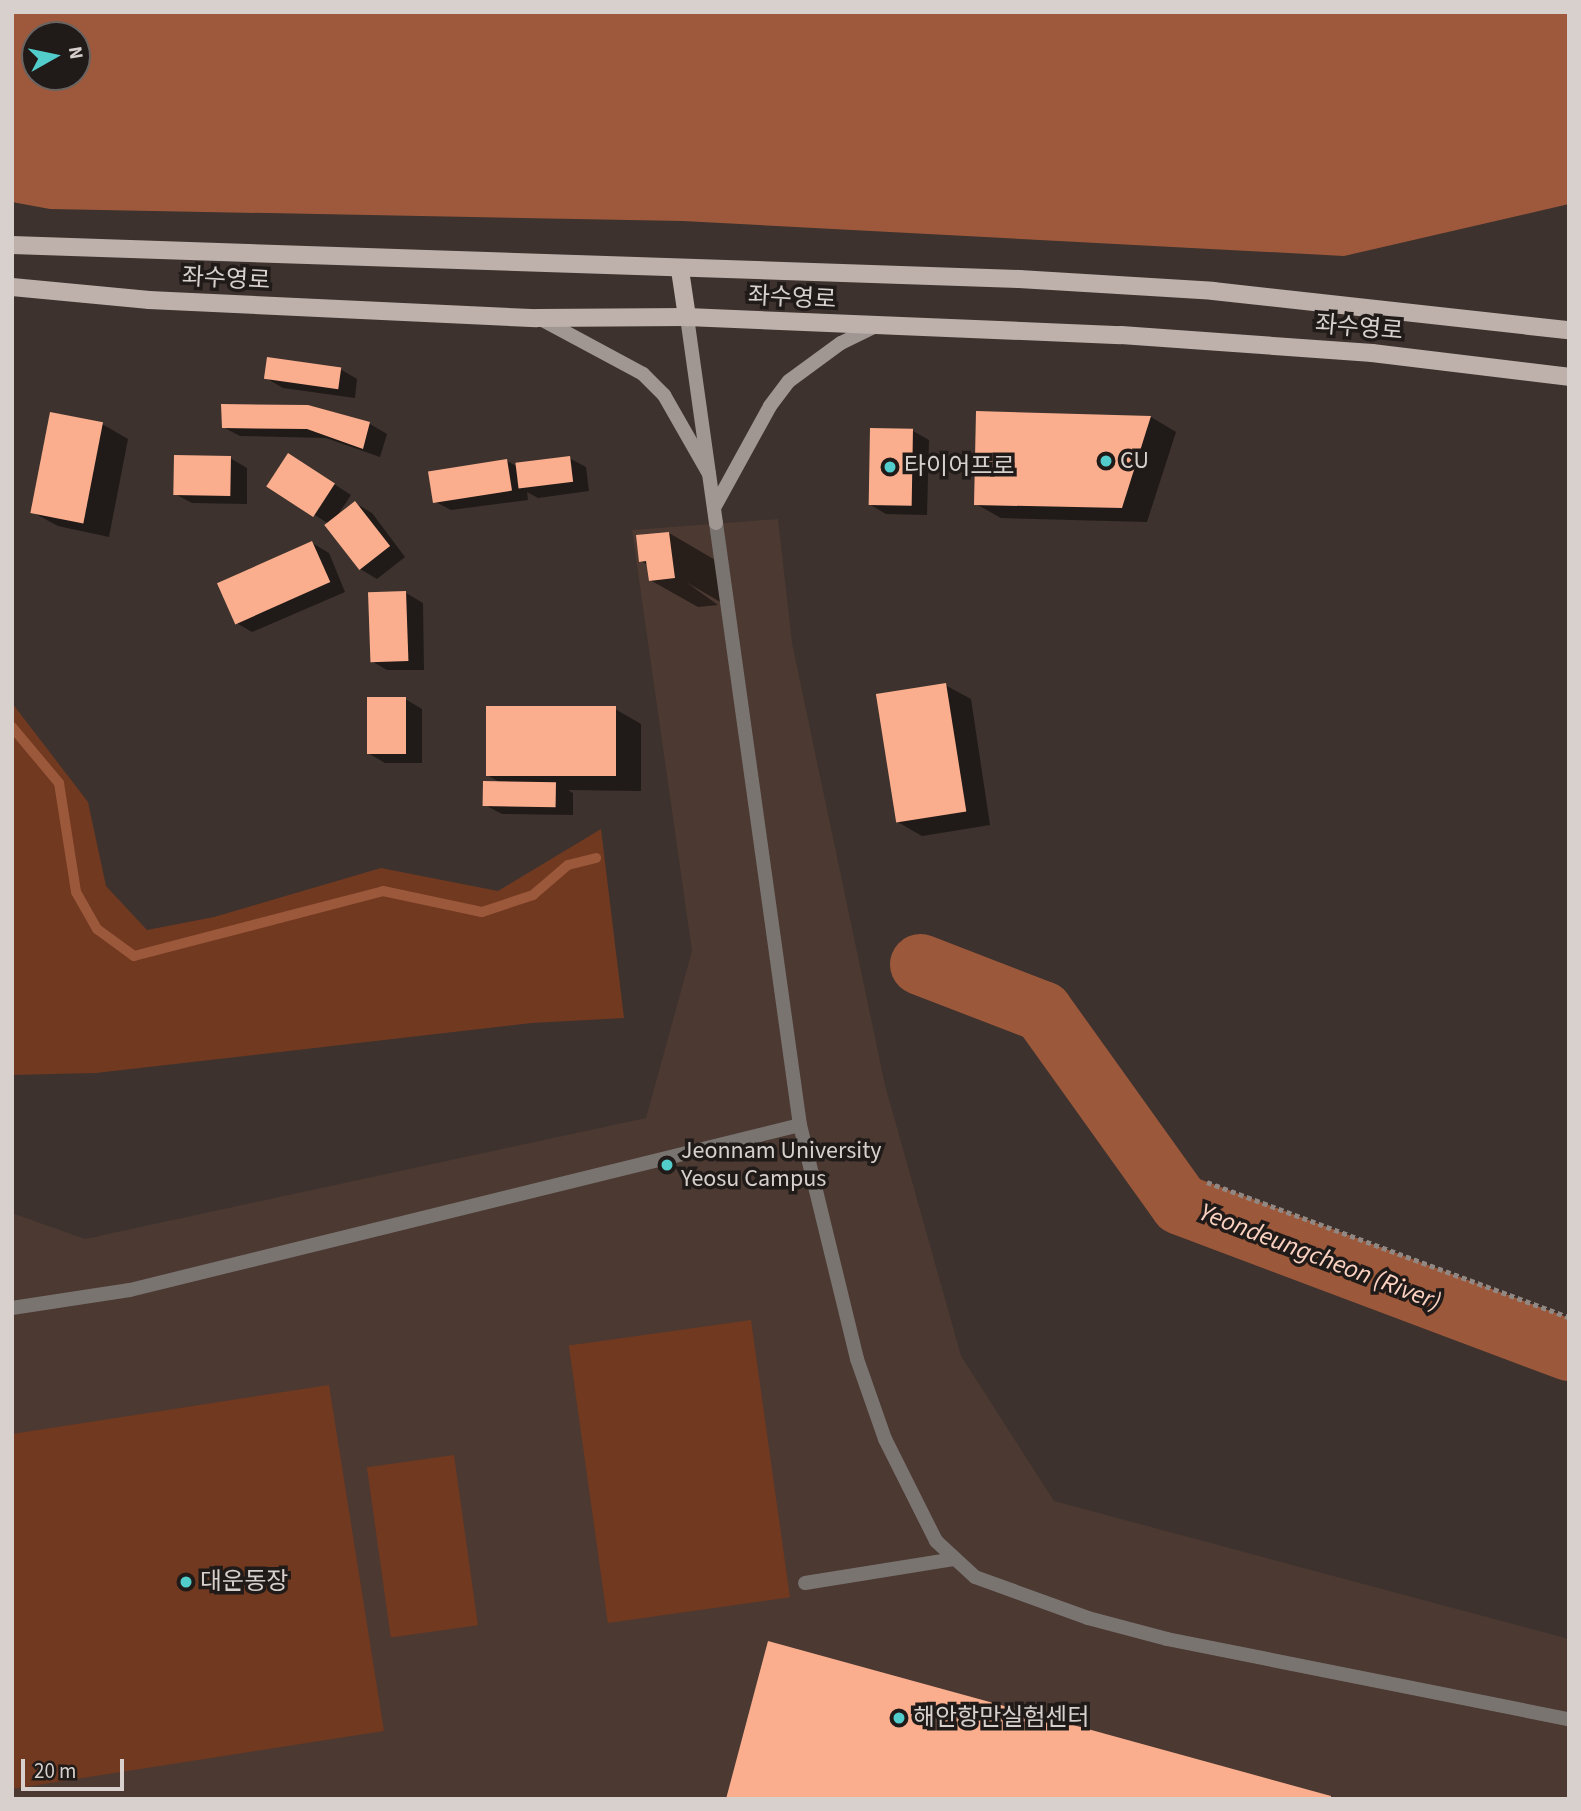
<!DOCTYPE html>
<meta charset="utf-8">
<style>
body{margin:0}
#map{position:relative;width:1581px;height:1811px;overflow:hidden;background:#3d322d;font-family:"Source Sans 3","Noto Sans KR",sans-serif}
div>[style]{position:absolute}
.built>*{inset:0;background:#4b3932}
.green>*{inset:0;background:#703920;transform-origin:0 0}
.forest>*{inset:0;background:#9e593c}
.shadow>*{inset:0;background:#0007}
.stream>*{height:10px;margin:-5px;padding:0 5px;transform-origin:5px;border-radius:5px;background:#9c583b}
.river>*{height:61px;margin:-30.5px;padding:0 30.5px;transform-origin:30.5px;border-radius:30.5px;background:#9c583b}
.building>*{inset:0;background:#faae8e;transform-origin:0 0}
.path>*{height:4.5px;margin-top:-2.25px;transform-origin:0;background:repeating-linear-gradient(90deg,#918884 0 5px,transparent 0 8.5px)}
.lane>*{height:14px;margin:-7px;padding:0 7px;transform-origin:7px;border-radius:7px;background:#7a7471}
.secondary>*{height:14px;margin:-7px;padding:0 7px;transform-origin:7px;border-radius:7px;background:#a09793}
.primary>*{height:18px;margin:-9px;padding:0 9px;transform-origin:9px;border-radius:9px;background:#beb1ac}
.dots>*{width:19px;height:19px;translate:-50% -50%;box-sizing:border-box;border:4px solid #201b19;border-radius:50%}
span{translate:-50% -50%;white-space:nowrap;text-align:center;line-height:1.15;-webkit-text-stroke:7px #201b19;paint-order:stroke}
.street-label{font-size:24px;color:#d7d0cd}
.poi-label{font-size:24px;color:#d7d0cd}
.left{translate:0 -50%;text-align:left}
.water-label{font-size:26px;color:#fbd2c1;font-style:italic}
.frame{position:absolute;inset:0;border:14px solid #d7d0cd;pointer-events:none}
.north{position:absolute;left:21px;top:21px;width:70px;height:70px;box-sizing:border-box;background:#201b19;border:2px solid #696361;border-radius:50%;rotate:81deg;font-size:19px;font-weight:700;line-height:28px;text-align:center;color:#d7d0cd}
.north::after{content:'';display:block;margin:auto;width:24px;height:32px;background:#53cdcb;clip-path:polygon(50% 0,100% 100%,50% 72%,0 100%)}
.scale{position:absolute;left:21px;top:1759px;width:103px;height:32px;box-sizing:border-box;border:4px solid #d7d0cd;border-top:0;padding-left:9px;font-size:21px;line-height:24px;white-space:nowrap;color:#d7d0cd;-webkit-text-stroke:5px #201b19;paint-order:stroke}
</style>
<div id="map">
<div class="built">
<div style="clip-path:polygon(778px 519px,792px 643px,885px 1085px,961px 1356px,1054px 1501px,1569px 1639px,1569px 1799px,12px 1799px,12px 1213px,85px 1239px,646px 1118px,692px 951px,632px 530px)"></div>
</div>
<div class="green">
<div style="clip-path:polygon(12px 703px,88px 802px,106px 886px,147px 930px,214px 917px,381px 868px,498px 891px,601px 829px,624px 1018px,532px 1023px,96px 1073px,12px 1075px)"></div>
<div style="left:751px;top:1320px;width:280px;height:184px;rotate:82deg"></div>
<div style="clip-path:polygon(329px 1385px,384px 1731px,12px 1789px,12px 1434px)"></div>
<div style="left:454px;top:1455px;width:172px;height:88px;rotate:82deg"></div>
</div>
<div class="forest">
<div style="clip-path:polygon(evenodd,12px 12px,1569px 12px,1569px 204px,1344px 256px,683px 221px,50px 209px,12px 202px,12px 12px,35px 35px,77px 35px,77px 77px,35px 77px,35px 35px)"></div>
</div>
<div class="shadow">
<div style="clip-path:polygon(340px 369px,357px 379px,355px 398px,283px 388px,266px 378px)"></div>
<div style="clip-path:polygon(308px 406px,370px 424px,387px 434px,380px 457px,326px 438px,240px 436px,223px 427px)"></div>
<div style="clip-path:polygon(978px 413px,1151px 417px,1176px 432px,1147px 522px,1001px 518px,976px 504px)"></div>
<div style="clip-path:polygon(102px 424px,128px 439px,109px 537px,58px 526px,32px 512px)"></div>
<div style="clip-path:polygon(913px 431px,929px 440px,927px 515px,886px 514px,869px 504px)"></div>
<div style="clip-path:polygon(230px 458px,247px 468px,247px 504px,192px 503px,175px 494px)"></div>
<div style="clip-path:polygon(569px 458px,586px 467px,589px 491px,538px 498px,527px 492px,528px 500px,451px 510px,434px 501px,507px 461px,516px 466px)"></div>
<div style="clip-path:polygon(305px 465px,351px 495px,337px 516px,355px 503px,372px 513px,405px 557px,377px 579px,360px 569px,329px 524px,268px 485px)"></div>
<div style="clip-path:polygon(669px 533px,717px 561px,722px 603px,686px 582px,718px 605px,698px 607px,650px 580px,649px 566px,641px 561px)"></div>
<div style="clip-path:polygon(312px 543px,329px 553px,345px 592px,252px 632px,235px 622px)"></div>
<div style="clip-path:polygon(406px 593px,423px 603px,424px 670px,387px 670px,370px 660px)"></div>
<div style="clip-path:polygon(945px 685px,971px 699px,990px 825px,922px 836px,896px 821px)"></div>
<div style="clip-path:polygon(405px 699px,422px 709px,422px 763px,385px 763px,368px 753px)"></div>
<div style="clip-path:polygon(615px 709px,641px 724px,641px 791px,568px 790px,573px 793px,573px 815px,502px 814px,485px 805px,501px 783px,487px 775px)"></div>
</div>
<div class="stream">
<div style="left:12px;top:727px;width:73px;rotate:50deg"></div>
<div style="left:59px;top:783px;width:110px;rotate:81.1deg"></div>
<div style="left:76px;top:892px;width:43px;rotate:60.4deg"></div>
<div style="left:97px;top:929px;width:46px;rotate:36.1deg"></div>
<div style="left:134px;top:956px;width:257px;rotate:-14.6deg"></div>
<div style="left:383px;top:891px;width:101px;rotate:12deg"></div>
<div style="left:482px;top:912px;width:54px;rotate:-18.4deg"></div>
<div style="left:533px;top:895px;width:46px;rotate:-40.6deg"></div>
<div style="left:568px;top:865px;width:29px;rotate:-14deg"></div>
</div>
<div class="river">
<div style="left:920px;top:964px;width:131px;rotate:21.1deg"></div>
<div style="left:1042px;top:1011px;width:237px;rotate:54.4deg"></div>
<div style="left:1180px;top:1204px;width:415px;rotate:20.6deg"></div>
</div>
<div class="building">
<div style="left:267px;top:357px;width:75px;height:22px;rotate:8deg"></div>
<div style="clip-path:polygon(221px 404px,308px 405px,370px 422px,363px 449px,307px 429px,222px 428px)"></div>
<div style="clip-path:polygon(976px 411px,1151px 416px,1122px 508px,974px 505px)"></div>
<div style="left:50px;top:412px;width:54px;height:103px;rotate:11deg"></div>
<div style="left:870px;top:428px;width:43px;height:77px;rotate:1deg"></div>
<div style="left:288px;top:453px;width:56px;height:40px;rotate:33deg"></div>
<div style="left:174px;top:455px;width:57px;height:40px;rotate:1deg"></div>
<div style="left:570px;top:456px;width:26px;height:55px;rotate:83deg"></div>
<div style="left:507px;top:459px;width:32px;height:80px;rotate:81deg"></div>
<div style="left:355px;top:501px;width:57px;height:39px;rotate:52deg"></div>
<div style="clip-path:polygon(669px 532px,675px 578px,649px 581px,646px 561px,639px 562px,636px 535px)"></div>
<div style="left:312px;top:541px;width:45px;height:104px;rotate:66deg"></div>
<div style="left:406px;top:591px;width:70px;height:38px;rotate:88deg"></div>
<div style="left:946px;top:683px;width:130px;height:71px;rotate:81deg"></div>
<div style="left:367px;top:697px;width:39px;height:57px"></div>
<div style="left:486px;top:706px;width:130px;height:70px"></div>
<div style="left:483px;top:781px;width:73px;height:25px;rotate:1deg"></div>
<div style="clip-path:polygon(768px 1641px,1331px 1796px,1331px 1799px,726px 1799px)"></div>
</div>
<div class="path">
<div style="left:1207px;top:1182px;width:386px;rotate:20.5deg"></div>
</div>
<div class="lane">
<div style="left:716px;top:523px;width:608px;rotate:82.06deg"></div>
<div style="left:800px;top:1125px;width:241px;rotate:76.3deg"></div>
<div style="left:857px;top:1359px;width:85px;rotate:70.7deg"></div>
<div style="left:885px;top:1439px;width:114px;rotate:63.4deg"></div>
<div style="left:936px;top:1541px;width:53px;rotate:42.7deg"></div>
<div style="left:975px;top:1577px;width:120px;rotate:19.9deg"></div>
<div style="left:1088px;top:1618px;width:82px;rotate:14.9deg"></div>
<div style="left:1167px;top:1639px;width:410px;rotate:11.3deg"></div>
<div style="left:12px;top:1308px;width:119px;rotate:-8.7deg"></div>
<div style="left:130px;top:1290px;width:690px;rotate:-13.83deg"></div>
<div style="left:805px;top:1583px;width:152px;rotate:-9.1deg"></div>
</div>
<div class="secondary">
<div style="left:687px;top:317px;width:208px;rotate:82deg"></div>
<div style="left:539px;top:318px;width:118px;rotate:28.3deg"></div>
<div style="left:643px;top:374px;width:30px;rotate:45deg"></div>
<div style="left:664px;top:395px;width:91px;rotate:60.3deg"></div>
<div style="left:714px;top:508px;width:116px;rotate:-61.2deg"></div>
<div style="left:770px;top:406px;width:31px;rotate:-53deg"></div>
<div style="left:789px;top:381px;width:64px;rotate:-36.2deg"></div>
<div style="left:841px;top:343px;width:37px;rotate:-26deg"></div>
</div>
<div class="primary">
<div style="left:12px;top:245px;width:1008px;rotate:1.93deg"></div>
<div style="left:1019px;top:279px;width:194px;rotate:3.5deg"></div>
<div style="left:1213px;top:291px;width:358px;rotate:6.3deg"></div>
<div style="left:680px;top:270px;width:48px;rotate:81.5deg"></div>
<div style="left:12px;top:287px;width:138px;rotate:5.4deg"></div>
<div style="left:149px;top:300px;width:388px;rotate:2.7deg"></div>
<div style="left:537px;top:318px;width:150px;rotate:-0.4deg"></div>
<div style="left:687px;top:317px;width:434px;rotate:2.4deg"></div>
<div style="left:1121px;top:335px;width:252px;rotate:4.1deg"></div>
<div style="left:1372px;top:353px;width:198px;rotate:6.9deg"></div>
</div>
<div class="dots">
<div style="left:1106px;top:461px;background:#53cdcb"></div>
<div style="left:890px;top:467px;background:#53cdcb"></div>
<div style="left:667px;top:1165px;background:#53cdcb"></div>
<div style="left:186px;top:1582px;background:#53cdcb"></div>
<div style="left:899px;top:1718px;background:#53cdcb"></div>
</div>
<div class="street-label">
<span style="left:226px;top:279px;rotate:3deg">좌수영로</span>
<span style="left:792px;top:298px;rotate:3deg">좌수영로</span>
<span style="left:1359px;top:328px;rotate:5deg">좌수영로</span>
</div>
<div class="poi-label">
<span class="left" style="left:1120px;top:461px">CU</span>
<span class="left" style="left:904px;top:467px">타이어프로</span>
<span class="left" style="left:681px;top:1165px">Jeonnam University<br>Yeosu Campus</span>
<span class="left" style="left:200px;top:1582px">대운동장</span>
<span class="left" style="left:913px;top:1718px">해안항만실험센터</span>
</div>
<div class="water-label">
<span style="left:1320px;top:1257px;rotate:21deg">Yeondeungcheon (River)</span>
</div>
<div class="frame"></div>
<div class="north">N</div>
<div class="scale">20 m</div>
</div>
